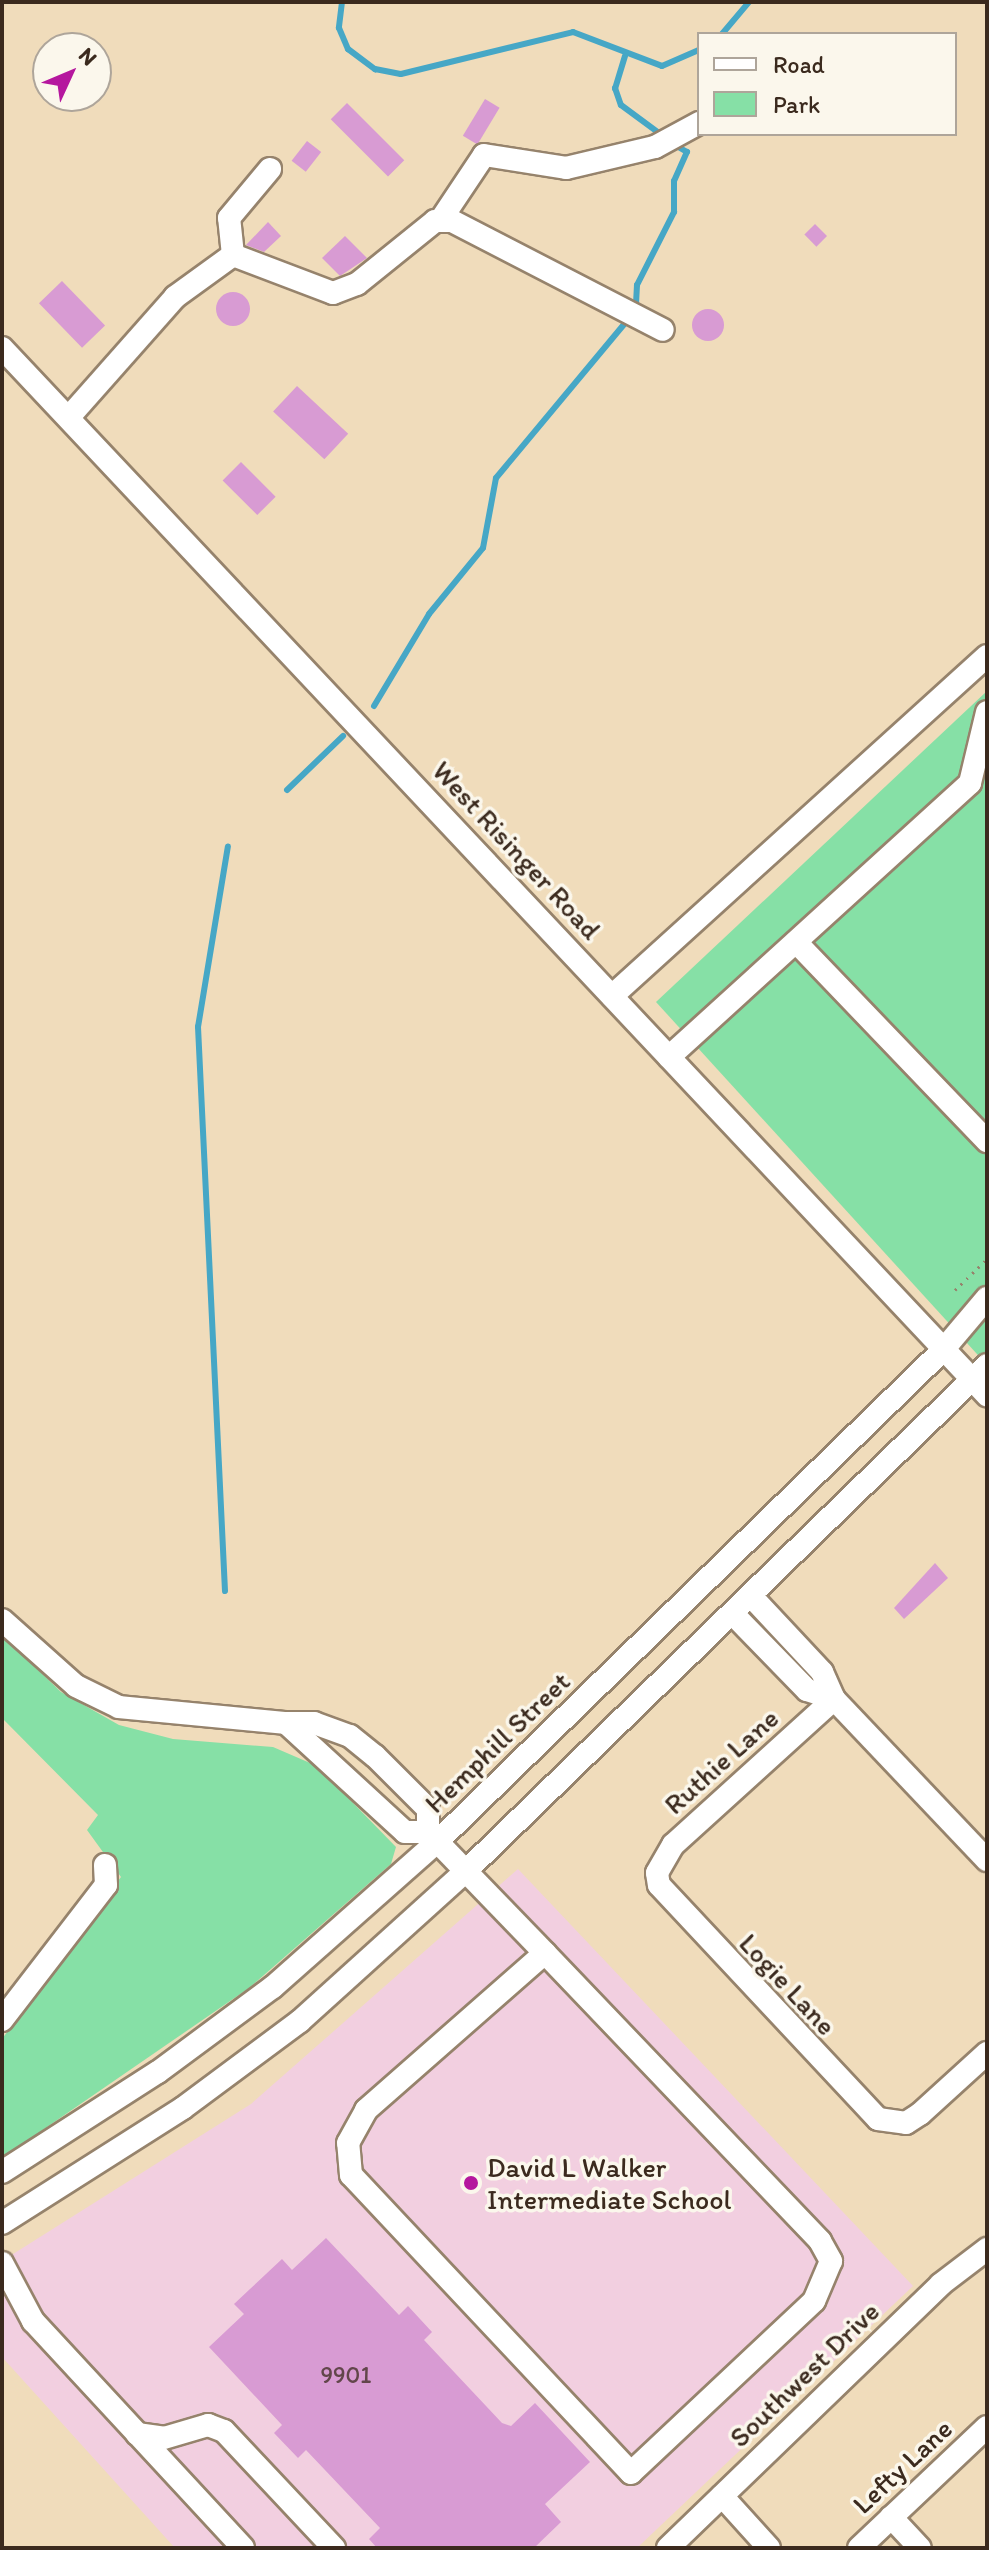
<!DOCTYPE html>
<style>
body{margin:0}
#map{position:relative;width:989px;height:2550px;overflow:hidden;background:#f0dcbb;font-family:Itim,sans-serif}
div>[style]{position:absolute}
.built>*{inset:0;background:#f2cfe0}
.green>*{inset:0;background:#86e0a6}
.stream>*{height:6px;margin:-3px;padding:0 3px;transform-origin:3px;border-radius:3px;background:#46a7c6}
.building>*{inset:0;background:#d89bd3;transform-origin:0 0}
.round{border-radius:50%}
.path>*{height:3px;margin-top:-1.5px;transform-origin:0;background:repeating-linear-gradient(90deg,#96836c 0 2px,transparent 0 8px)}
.roads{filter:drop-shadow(2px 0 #96836c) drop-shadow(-2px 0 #96836c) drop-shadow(0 2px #96836c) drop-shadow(0 -2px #96836c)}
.minor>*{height:22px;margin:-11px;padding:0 11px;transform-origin:11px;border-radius:11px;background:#fff}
.dots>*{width:22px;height:22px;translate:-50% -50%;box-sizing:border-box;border:4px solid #fbf7ec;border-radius:50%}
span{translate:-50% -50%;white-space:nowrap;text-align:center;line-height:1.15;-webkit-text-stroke:7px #fbf7ec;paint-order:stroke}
.number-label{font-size:24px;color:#62464b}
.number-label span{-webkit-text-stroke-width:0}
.street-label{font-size:28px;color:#3b2a1e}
.poi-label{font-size:28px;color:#3b2a1e}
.left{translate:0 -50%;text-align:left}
.frame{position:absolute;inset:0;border:4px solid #3b2a1e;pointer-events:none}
.legend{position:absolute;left:697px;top:32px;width:260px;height:104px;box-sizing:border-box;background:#fbf7ec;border:2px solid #aea59a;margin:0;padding:10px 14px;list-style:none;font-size:24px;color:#3b2a1e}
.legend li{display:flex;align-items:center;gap:16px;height:40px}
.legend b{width:40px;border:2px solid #aea59a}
.north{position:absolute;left:32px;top:32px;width:80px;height:80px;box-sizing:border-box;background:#fbf7ec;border:2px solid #aea59a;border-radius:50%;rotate:46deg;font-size:22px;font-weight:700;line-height:32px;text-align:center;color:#3b2a1e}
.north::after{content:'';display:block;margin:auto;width:28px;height:36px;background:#b5179e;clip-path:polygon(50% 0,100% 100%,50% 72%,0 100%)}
</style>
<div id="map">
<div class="built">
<div style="clip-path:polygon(518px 1869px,913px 2286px,637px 2548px,175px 2548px,2px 2357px,2px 2261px,251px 2104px)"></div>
</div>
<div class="green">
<div style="clip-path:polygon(987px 691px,987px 1365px,656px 1002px)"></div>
<div style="clip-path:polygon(2px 1635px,61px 1692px,119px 1725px,173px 1739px,273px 1747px,317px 1766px,396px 1847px,391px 1864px,249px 1988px,2px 2158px,2px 2039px,121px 1877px,87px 1830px,98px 1815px,2px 1718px)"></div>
</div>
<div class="stream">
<div style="left:342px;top:2px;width:26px;rotate:97deg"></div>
<div style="left:339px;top:28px;width:23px;rotate:67deg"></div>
<div style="left:348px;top:49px;width:34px;rotate:37deg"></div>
<div style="left:375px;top:69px;width:26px;rotate:11deg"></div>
<div style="left:401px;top:74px;width:177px;rotate:-13.7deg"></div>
<div style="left:573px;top:32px;width:95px;rotate:20.9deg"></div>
<div style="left:662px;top:66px;width:40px;rotate:-23.4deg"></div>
<div style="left:722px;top:34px;width:42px;rotate:-49.8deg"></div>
<div style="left:625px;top:56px;width:34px;rotate:107deg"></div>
<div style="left:615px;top:88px;width:18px;rotate:71deg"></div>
<div style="left:621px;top:105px;width:52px;rotate:36.4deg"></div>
<div style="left:636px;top:304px;width:19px;rotate:-87deg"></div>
<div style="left:637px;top:285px;width:82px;rotate:-63.1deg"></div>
<div style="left:674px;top:212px;width:31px;rotate:-90deg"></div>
<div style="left:674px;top:181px;width:32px;rotate:-66deg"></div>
<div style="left:687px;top:152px;width:14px;rotate:-150deg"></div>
<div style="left:374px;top:706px;width:107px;rotate:-59.1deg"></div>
<div style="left:429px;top:614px;width:85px;rotate:-50.7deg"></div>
<div style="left:483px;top:548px;width:71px;rotate:-79.5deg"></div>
<div style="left:496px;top:478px;width:204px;rotate:-50.2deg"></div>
<div style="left:287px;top:790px;width:78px;rotate:-44deg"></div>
<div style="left:225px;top:1591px;width:565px;rotate:-92.74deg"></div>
<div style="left:198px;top:1027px;width:183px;rotate:-80.6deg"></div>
</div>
<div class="building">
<div style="left:485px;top:99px;width:17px;height:43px;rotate:31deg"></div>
<div style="left:347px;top:103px;width:81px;height:23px;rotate:45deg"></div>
<div style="left:307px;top:141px;width:18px;height:25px;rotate:38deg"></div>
<div style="clip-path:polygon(268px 222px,281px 236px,264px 252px,246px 245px)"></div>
<div style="left:815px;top:224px;width:17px;height:15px;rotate:45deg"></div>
<div style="clip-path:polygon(345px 236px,367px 258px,340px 276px,322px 258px)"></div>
<div style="left:62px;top:281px;width:62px;height:32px;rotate:46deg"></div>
<div class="round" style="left:216px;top:292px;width:34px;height:34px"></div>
<div class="round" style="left:692px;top:309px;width:32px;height:32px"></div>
<div style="left:297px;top:386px;width:70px;height:35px;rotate:43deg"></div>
<div style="left:241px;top:462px;width:49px;height:26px;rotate:45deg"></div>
<div style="clip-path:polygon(935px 1563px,948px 1578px,904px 1619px,894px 1608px)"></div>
<div style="clip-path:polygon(326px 2238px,399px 2315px,408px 2306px,432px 2332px,424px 2340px,502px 2423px,511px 2426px,535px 2403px,590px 2462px,545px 2504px,561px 2522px,534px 2548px,377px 2548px,369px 2539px,380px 2528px,306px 2450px,298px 2458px,274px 2433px,282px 2425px,209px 2347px,244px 2314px,234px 2304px,282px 2259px,292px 2270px)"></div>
</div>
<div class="path">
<div style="left:955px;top:1290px;width:45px;rotate:-44.1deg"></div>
</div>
<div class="roads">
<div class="minor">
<div style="left:440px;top:221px;width:79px;rotate:-56.3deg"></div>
<div style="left:484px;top:155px;width:83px;rotate:9deg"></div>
<div style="left:566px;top:168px;width:91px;rotate:-13.3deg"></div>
<div style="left:655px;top:147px;width:50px;rotate:-28.6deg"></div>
<div style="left:233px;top:255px;width:37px;rotate:-96deg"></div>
<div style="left:229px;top:218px;width:64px;rotate:-50.1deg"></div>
<div style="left:2px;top:348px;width:1438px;rotate:46.75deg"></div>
<div style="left:69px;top:417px;width:160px;rotate:-48.5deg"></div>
<div style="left:175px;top:297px;width:72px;rotate:-35.9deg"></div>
<div style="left:233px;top:255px;width:107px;rotate:20.8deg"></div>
<div style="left:333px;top:293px;width:26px;rotate:-21deg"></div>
<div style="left:357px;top:284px;width:100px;rotate:-38.9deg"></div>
<div style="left:435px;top:221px;width:17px"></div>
<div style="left:452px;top:221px;width:237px;rotate:27.3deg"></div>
<div style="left:796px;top:942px;width:276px;rotate:46.2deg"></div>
<div style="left:612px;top:996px;width:506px;rotate:-42.2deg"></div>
<div style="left:669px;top:1057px;width:407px;rotate:-42.3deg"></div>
<div style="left:970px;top:783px;width:73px;rotate:-76.5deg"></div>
<div style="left:751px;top:1596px;width:104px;rotate:46.9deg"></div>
<div style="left:822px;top:1672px;width:30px;rotate:66deg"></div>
<div style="left:834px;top:1699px;width:222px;rotate:46.5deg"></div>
<div style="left:733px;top:1614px;width:106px;rotate:45.8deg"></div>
<div style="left:807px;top:1690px;width:28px;rotate:18deg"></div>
<div style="left:2px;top:1620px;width:99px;rotate:41.7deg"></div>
<div style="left:76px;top:1686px;width:48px;rotate:26deg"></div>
<div style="left:119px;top:1707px;width:168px;rotate:5.5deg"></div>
<div style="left:834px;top:1699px;width:217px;rotate:137.8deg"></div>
<div style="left:673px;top:1845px;width:32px;rotate:120deg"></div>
<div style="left:657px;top:1873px;width:12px;rotate:81deg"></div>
<div style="left:659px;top:1885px;width:320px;rotate:46.9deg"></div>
<div style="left:878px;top:2119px;width:28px;rotate:8deg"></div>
<div style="left:906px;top:2123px;width:17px;rotate:-33deg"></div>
<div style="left:920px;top:2114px;width:91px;rotate:-42.3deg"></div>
<div style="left:428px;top:1832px;width:23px;rotate:180deg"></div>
<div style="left:405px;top:1832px;width:161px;rotate:-137.5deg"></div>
<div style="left:286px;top:1723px;width:28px"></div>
<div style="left:314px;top:1723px;width:38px;rotate:20deg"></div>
<div style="left:350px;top:1736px;width:32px;rotate:39deg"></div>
<div style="left:375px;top:1756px;width:75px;rotate:45deg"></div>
<div style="left:428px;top:1809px;width:23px;rotate:90deg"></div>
<div style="left:428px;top:1832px;width:168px;rotate:46deg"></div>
<div style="left:545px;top:1953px;width:398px;rotate:46.3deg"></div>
<div style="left:820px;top:2241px;width:23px;rotate:61deg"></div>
<div style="left:831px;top:2261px;width:43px;rotate:113deg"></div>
<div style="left:814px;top:2301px;width:251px;rotate:136.8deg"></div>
<div style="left:631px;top:2473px;width:409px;rotate:-133.2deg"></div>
<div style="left:351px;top:2175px;width:32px;rotate:-95deg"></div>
<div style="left:348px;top:2143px;width:38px;rotate:-61deg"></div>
<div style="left:366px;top:2110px;width:238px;rotate:-41.3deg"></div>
<div style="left:2px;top:2020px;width:170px;rotate:-52.4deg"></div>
<div style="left:106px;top:1885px;width:20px;rotate:-93deg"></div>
<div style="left:2px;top:2172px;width:185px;rotate:-32.7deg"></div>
<div style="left:158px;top:2072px;width:143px;rotate:-36.5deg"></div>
<div style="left:273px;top:1987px;width:219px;rotate:-41.5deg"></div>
<div style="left:437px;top:1842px;width:706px;rotate:-44.2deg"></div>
<div style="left:943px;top:1350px;width:68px;rotate:-49.8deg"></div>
<div style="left:2px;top:2223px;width:214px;rotate:-32.4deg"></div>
<div style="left:183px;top:2108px;width:146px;rotate:-36.6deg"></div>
<div style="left:300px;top:2021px;width:224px;rotate:-42.1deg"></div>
<div style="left:466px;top:1871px;width:726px;rotate:-44.16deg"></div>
<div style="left:2px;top:2263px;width:66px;rotate:61.9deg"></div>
<div style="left:33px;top:2321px;width:309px;rotate:47.2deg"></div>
<div style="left:137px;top:2434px;width:27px;rotate:8deg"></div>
<div style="left:164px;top:2438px;width:46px;rotate:-16.5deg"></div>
<div style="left:208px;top:2425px;width:17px;rotate:21deg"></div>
<div style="left:224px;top:2431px;width:161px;rotate:46.8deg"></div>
<div style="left:722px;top:2496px;width:70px;rotate:47.9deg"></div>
<div style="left:891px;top:2517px;width:42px;rotate:46.9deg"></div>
<div style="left:668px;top:2548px;width:380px;rotate:-44deg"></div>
<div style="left:941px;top:2284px;width:58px;rotate:-37.3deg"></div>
<div style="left:859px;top:2548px;width:176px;rotate:-43.4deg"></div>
</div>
</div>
<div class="dots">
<div style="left:471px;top:2183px;background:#b5179e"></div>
</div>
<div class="number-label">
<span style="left:346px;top:2375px">9901</span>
</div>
<div class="street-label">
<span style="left:517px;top:850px;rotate:47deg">West Risinger Road</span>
<span style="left:497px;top:1742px;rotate:-44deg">Hemphill Street</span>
<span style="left:721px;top:1761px;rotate:-42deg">Ruthie Lane</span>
<span style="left:788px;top:1984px;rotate:47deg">Logie Lane</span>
<span style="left:804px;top:2374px;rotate:-44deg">Southwest Drive</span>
<span style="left:902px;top:2466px;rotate:-43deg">Lefty Lane</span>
</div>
<div class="poi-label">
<span class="left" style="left:487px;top:2183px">David L Walker<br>Intermediate School</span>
</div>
<div class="frame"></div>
<ul class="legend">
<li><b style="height:10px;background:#fff"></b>Road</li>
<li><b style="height:22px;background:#86e0a6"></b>Park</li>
</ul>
<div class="north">N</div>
</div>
